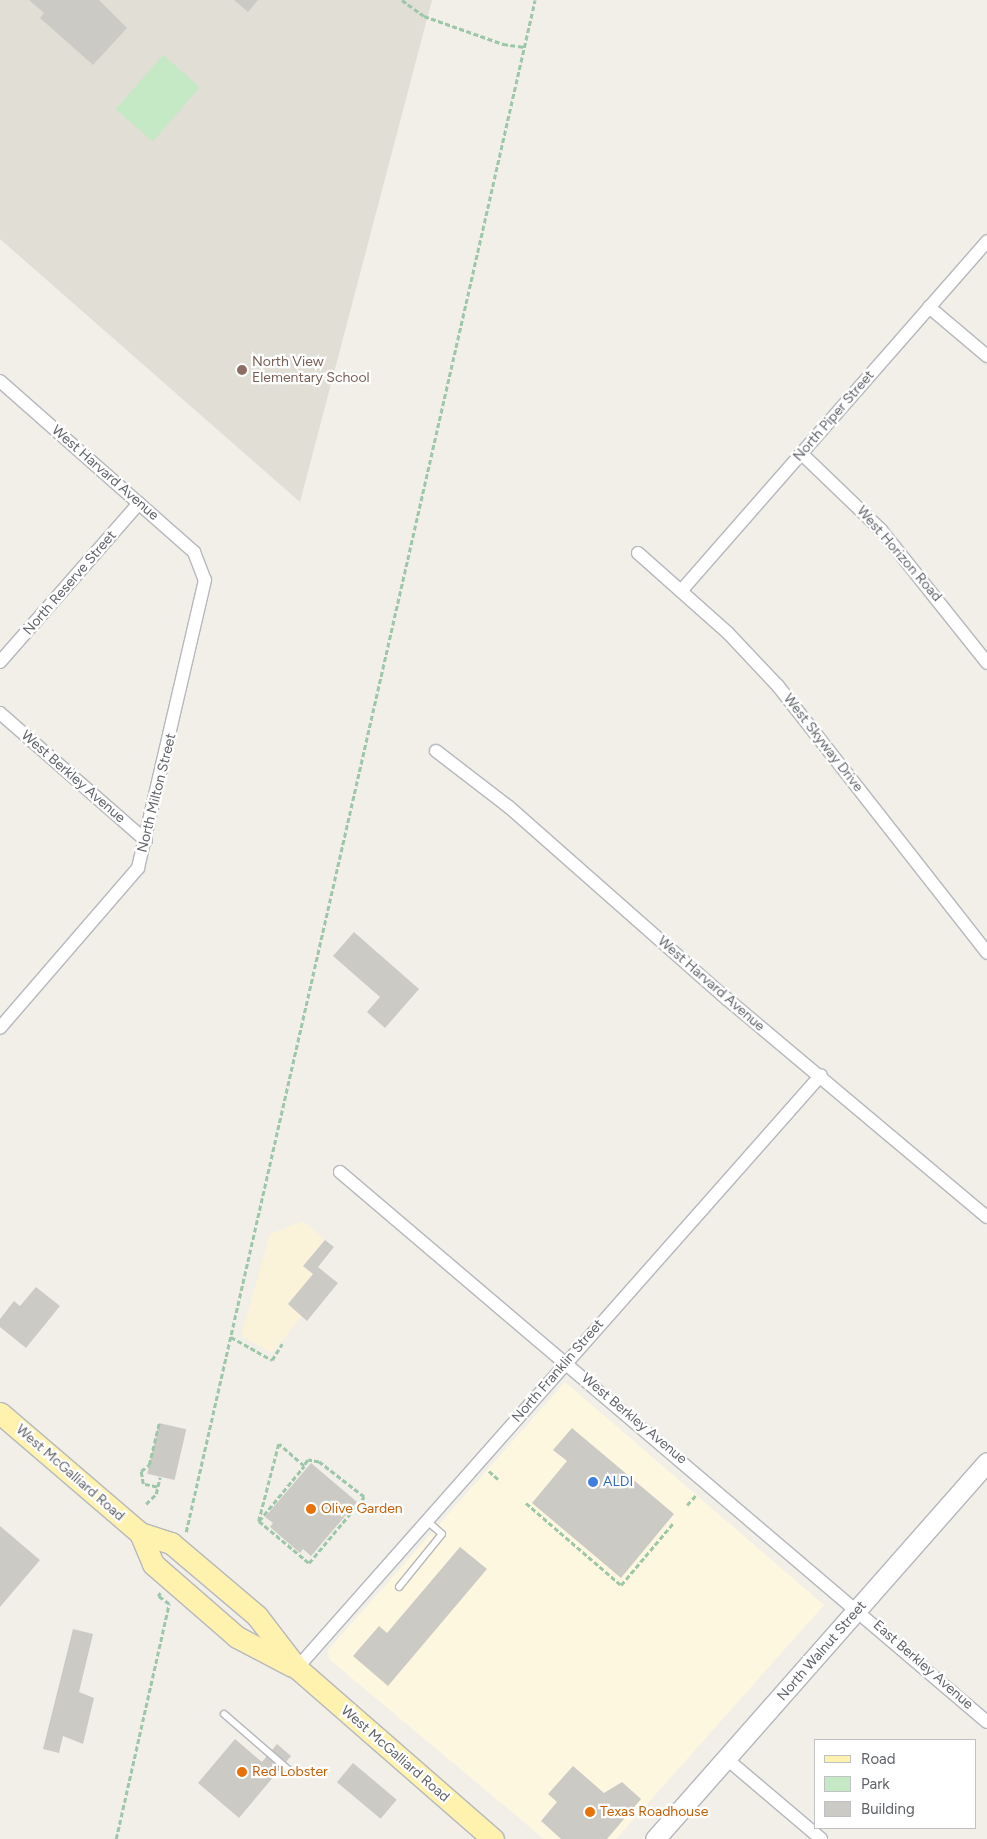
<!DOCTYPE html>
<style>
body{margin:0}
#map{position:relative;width:987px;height:1839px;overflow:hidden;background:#f1efe8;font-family:Figtree,sans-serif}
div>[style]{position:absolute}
.commercial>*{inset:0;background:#fef7e0}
.education>*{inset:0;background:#e1ded6}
.green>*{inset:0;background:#c5e8c5;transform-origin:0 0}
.sand>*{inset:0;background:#fbf3d9}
.building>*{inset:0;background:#cccac5;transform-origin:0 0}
.path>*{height:2.5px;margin-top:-1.25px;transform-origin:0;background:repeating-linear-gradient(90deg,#9cc7a9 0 5px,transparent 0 7.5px)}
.roads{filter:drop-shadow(1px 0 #b5b8bc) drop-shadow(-1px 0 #b5b8bc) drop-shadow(0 1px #b5b8bc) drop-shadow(0 -1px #b5b8bc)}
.service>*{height:6px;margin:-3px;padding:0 3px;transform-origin:3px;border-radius:3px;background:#fff}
.minor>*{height:12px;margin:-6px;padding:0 6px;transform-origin:6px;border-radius:6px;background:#fff}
.secondary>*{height:19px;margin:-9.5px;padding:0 9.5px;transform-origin:9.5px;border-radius:9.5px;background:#fff}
.primary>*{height:21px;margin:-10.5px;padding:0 10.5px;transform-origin:10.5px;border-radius:10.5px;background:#fff2af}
.dots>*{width:14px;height:14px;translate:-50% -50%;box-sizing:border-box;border:2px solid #fff;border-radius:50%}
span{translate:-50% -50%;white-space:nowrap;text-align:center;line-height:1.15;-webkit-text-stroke:4.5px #fff;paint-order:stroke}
.education-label{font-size:14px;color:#785e54}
.left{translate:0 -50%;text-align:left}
.street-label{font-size:14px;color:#5f6368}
.shop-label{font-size:14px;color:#366cbe}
.food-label{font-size:14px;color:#c56008}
.legend{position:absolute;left:814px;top:1739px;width:162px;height:90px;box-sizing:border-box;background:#fff;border:1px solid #bfc1c3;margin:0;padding:6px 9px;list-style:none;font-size:15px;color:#5f6368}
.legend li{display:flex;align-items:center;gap:10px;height:25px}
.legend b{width:25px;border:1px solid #bfc1c3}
</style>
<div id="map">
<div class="commercial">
<div style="clip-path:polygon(565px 1382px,824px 1605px,616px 1839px,544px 1839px,329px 1659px,328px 1650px)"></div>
</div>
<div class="education">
<div style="clip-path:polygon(0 0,432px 0,300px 502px,0 239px)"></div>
</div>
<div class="green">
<div style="left:163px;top:55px;width:49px;height:72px;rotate:41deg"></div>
</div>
<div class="sand">
<div style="clip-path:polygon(303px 1221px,325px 1240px,303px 1266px,313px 1274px,288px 1304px,302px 1316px,272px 1353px,241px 1336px,270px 1234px)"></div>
</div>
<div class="building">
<div style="clip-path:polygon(29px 0,99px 0,127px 28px,93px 65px,40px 18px,44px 13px)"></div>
<div style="clip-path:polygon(234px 0,258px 0,248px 12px)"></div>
<div style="clip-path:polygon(354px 932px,419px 989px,385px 1028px,367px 1012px,380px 997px,333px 956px)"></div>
<div style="clip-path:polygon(325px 1240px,334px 1247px,318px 1267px,338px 1283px,307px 1321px,288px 1304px,313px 1274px,303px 1266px)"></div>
<div style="clip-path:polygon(36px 1287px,60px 1306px,26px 1348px,0 1327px,0 1319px,14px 1301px,20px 1306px)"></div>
<div style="left:159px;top:1423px;width:28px;height:52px;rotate:13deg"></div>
<div style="clip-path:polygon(572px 1428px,674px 1514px,621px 1578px,532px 1503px,567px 1461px,553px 1450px)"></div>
<div style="clip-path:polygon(311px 1463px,357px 1502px,311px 1556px,303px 1549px,300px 1553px,270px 1527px,273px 1523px,265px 1517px)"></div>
<div style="clip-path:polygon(0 1526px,40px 1560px,0 1607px)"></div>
<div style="clip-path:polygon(460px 1547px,487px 1569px,388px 1686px,353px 1656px,379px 1626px,387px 1633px)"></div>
<div style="clip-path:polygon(73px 1629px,93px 1634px,79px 1692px,94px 1698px,83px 1744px,63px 1736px,59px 1753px,43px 1749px)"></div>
<div style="clip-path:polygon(235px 1739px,262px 1762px,277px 1744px,291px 1756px,239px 1818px,198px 1783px)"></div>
<div style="left:353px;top:1763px;width:57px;height:25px;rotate:40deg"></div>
<div style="clip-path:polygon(573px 1766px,604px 1793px,622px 1782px,641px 1799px,607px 1839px,561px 1839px,541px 1821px,557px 1802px,548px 1794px)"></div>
</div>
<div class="path">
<div style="left:402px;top:0;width:27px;rotate:36deg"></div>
<div style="left:424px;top:16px;width:84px;rotate:19.5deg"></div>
<div style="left:503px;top:44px;width:22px;rotate:8deg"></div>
<div style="left:231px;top:1337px;width:47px;rotate:29.3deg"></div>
<div style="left:272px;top:1360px;width:19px;rotate:-58deg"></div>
<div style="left:489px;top:1471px;width:15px;rotate:42deg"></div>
<div style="left:157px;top:1487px;width:14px;rotate:-168deg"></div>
<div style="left:143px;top:1484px;width:13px;rotate:-99deg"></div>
<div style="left:141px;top:1471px;width:10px;rotate:-37deg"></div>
<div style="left:149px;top:1465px;width:43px;rotate:-76.6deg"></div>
<div style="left:526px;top:1503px;width:125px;rotate:40.8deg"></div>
<div style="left:621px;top:1585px;width:82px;rotate:-49.9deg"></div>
<div style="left:146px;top:1504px;width:14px;rotate:-45deg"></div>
<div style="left:156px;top:1494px;width:17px;rotate:-77deg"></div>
<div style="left:687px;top:1505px;width:13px;rotate:-48deg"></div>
<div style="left:259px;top:1521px;width:71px;rotate:-50.7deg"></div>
<div style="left:304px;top:1466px;width:33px;rotate:-139deg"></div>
<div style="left:279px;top:1444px;width:80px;rotate:104.6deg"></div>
<div style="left:259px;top:1521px;width:65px;rotate:40deg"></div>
<div style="left:309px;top:1563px;width:86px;rotate:-50.2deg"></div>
<div style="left:364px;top:1497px;width:57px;rotate:-142.1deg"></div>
<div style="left:319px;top:1462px;width:11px;rotate:-170deg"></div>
<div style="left:308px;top:1460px;width:7px;rotate:124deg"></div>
<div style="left:186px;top:1532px;width:1571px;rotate:-77.17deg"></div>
<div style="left:116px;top:1839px;width:241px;rotate:-77.3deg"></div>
<div style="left:169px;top:1604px;width:14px;rotate:-144deg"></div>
<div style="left:158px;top:1596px;width:4px;rotate:-56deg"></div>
</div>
<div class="roads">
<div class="service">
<div style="left:399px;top:1587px;width:68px;rotate:-50.9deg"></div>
<div style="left:442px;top:1534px;width:20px;rotate:-139deg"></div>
<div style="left:224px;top:1714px;width:90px;rotate:40.9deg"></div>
</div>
<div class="minor">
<div style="left:929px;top:307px;width:76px;rotate:40.2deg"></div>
<div style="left:0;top:381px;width:259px;rotate:41.4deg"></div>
<div style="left:194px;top:552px;width:30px;rotate:69deg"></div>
<div style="left:205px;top:580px;width:296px;rotate:103.1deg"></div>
<div style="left:138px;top:868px;width:211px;rotate:130.8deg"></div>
<div style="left:801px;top:453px;width:111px;rotate:43.9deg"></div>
<div style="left:881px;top:530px;width:170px;rotate:51.4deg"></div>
<div style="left:638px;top:553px;width:120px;rotate:41.6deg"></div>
<div style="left:728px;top:633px;width:73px;rotate:46.7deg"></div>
<div style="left:778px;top:686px;width:339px;rotate:51.9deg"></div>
<div style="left:681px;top:591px;width:465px;rotate:-48.8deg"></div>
<div style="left:0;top:662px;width:211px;rotate:-48.8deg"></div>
<div style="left:0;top:713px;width:194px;rotate:41.2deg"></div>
<div style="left:436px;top:751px;width:92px;rotate:37.5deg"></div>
<div style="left:509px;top:807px;width:290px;rotate:41.4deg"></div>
<div style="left:727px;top:999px;width:339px;rotate:40deg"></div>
<div style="left:340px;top:1172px;width:849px;rotate:40.37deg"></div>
<div style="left:297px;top:1668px;width:791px;rotate:-48.53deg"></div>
<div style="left:728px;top:1760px;width:122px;rotate:40.3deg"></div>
</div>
<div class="secondary">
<div style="left:655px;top:1839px;width:502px;rotate:-48.63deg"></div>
</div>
<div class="primary">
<div style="left:0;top:1413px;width:184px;rotate:40.6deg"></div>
<div style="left:140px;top:1533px;width:33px;rotate:18deg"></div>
<div style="left:171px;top:1543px;width:113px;rotate:40.3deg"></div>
<div style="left:257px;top:1616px;width:66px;rotate:52.4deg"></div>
<div style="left:297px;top:1668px;width:260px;rotate:41.1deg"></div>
<div style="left:140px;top:1533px;width:34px;rotate:67deg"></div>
<div style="left:153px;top:1564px;width:111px;rotate:41deg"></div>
<div style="left:237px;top:1637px;width:62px;rotate:27.8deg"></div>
</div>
</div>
<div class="dots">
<div style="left:242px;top:370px;background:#8d6e63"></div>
<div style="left:593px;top:1482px;background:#3f7fe0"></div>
<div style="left:311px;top:1509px;background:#e8710a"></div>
<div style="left:242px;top:1772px;background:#e8710a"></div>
<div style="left:590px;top:1812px;background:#e8710a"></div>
</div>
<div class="education-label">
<span class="left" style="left:252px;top:370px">North View<br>Elementary School</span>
</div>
<div class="street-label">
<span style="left:834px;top:416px;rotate:-49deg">North Piper Street</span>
<span style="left:105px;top:473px;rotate:41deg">West Harvard Avenue</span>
<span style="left:899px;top:554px;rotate:49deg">West Horizon Road</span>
<span style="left:70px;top:583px;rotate:-49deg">North Reserve Street</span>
<span style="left:823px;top:743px;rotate:52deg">West Skyway Drive</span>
<span style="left:73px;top:777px;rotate:41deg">West Berkley Avenue</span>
<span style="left:157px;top:793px;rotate:-76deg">North Milton Street</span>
<span style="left:711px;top:984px;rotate:41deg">West Harvard Avenue</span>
<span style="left:558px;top:1371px;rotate:-49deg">North Franklin Street</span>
<span style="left:634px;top:1419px;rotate:40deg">West Berkley Avenue</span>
<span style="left:70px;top:1473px;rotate:41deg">West McGalliard Road</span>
<span style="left:822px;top:1651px;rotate:-49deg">North Walnut Street</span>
<span style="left:923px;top:1665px;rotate:41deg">East Berkley Avenue</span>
<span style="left:395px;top:1754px;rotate:41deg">West McGalliard Road</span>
</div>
<div class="shop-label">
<span class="left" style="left:603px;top:1482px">ALDI</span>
</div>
<div class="food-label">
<span class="left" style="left:321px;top:1509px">Olive Garden</span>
<span class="left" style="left:252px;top:1772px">Red Lobster</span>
<span class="left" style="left:600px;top:1812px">Texas Roadhouse</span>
</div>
<ul class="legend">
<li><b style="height:6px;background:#fff2af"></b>Road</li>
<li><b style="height:14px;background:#c5e8c5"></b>Park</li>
<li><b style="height:14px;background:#cccac5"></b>Building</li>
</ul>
</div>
